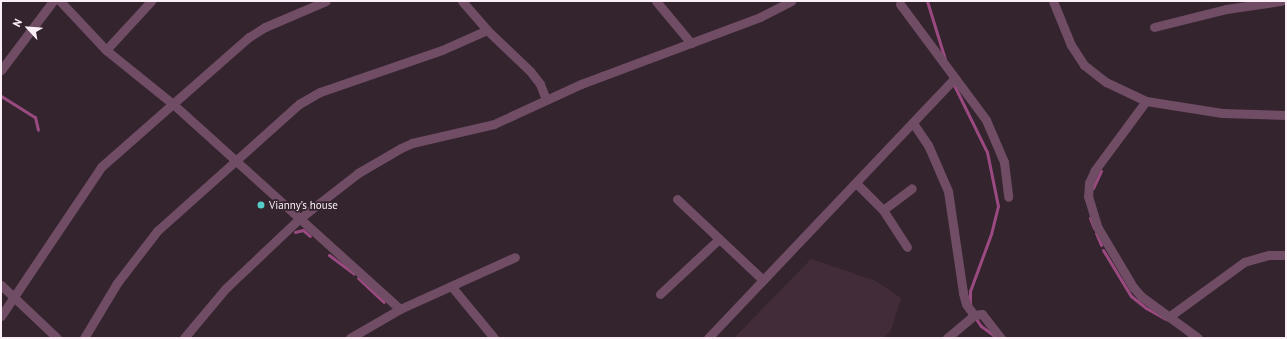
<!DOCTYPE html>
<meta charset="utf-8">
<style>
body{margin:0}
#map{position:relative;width:1287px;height:339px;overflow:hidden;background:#34242e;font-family:"PT Sans",sans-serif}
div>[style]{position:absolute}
.built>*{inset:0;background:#422c3a}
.stream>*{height:3px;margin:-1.5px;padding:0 1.5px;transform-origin:1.5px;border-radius:1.5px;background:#9b4a81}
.minor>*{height:9px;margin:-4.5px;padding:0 4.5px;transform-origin:4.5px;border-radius:4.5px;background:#704d64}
.dots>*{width:11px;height:11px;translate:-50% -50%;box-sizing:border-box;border:2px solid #34242e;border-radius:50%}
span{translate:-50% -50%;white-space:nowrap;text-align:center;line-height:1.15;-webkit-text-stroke:3.5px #34242e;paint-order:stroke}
.poi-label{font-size:11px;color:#fbf0f7}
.left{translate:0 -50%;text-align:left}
.frame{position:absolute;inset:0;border:2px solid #fbf0f7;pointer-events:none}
.north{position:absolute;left:8px;top:8px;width:40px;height:40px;-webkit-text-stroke:3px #34242e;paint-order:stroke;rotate:296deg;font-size:11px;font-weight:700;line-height:16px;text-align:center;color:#fbf0f7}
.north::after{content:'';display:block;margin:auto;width:14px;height:18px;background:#fbf0f7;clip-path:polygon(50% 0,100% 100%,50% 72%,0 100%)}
</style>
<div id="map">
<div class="built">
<div style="clip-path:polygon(811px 259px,876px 281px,901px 298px,891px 330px,884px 338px,734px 338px)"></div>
</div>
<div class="stream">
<div style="left:927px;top:1px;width:61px;rotate:72.8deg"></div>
<div style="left:953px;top:83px;width:77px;rotate:63.8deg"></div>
<div style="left:987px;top:152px;width:55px;rotate:78.5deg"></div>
<div style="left:998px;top:206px;width:29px;rotate:104deg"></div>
<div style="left:991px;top:234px;width:61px;rotate:110.2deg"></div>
<div style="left:970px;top:291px;width:15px;rotate:90deg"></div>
<div style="left:1px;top:96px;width:40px;rotate:32deg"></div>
<div style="left:35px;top:117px;width:13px;rotate:77deg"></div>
<div style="left:1093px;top:188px;width:19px;rotate:-65deg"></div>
<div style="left:1090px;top:218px;width:11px;rotate:68deg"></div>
<div style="left:295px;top:232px;width:8px;rotate:-14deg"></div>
<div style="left:303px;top:230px;width:9px;rotate:41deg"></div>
<div style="left:1096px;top:233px;width:13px;rotate:67deg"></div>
<div style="left:1103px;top:250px;width:54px;rotate:58.7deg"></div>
<div style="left:1131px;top:296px;width:19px;rotate:39deg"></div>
<div style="left:1146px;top:308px;width:23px;rotate:29deg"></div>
<div style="left:329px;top:255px;width:31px;rotate:37deg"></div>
<div style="left:358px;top:278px;width:35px;rotate:43deg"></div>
<div style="left:974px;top:316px;width:12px;rotate:55deg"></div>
<div style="left:981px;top:326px;width:19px;rotate:36deg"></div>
</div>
<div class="minor">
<div style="left:60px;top:1px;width:67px;rotate:46.8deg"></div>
<div style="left:106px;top:50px;width:86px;rotate:38.9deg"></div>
<div style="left:173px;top:104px;width:306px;rotate:42.1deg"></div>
<div style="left:462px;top:1px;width:38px;rotate:49deg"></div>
<div style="left:487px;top:30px;width:59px;rotate:43.6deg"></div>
<div style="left:530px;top:71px;width:16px;rotate:52deg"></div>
<div style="left:540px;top:84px;width:17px;rotate:69deg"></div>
<div style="left:656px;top:1px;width:55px;rotate:50.2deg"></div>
<div style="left:1053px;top:1px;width:48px;rotate:67.8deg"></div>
<div style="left:1071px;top:45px;width:24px;rotate:57deg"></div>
<div style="left:1084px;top:65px;width:28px;rotate:38deg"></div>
<div style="left:1106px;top:82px;width:44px;rotate:25.4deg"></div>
<div style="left:1146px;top:101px;width:77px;rotate:9deg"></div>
<div style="left:1222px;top:113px;width:64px;rotate:1.8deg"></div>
<div style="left:900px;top:4px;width:144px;rotate:53.4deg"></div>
<div style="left:986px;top:120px;width:46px;rotate:66.8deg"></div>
<div style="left:1004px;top:162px;width:35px;rotate:83deg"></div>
<div style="left:1154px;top:27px;width:74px;rotate:-14deg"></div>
<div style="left:1226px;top:9px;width:56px;rotate:-8.3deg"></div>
<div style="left:106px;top:50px;width:67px;rotate:-47.4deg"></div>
<div style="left:1px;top:70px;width:86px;rotate:-53deg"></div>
<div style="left:1146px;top:101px;width:86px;rotate:126.5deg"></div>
<div style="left:1095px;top:170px;width:14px;rotate:115deg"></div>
<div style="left:1089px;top:183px;width:13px;rotate:94deg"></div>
<div style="left:1088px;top:196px;width:34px;rotate:73deg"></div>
<div style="left:1098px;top:228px;width:69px;rotate:59.3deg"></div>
<div style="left:1133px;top:287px;width:13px;rotate:48deg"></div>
<div style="left:1142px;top:297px;width:69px;rotate:36.2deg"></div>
<div style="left:913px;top:123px;width:27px;rotate:56deg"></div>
<div style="left:928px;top:145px;width:50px;rotate:66.5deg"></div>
<div style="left:948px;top:191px;width:103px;rotate:81.6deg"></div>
<div style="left:963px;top:293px;width:11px;rotate:75deg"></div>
<div style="left:966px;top:304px;width:14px;rotate:54deg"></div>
<div style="left:856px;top:183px;width:38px;rotate:45deg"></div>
<div style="left:883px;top:210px;width:44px;rotate:57deg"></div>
<div style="left:677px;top:199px;width:118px;rotate:43.3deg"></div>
<div style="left:883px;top:210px;width:36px;rotate:-37deg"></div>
<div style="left:1px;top:285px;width:77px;rotate:43.4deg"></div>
<div style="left:452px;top:287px;width:66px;rotate:50.5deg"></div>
<div style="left:660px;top:294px;width:81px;rotate:-43deg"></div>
<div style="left:1px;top:316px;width:179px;rotate:-56.1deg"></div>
<div style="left:101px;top:167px;width:197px;rotate:-41.3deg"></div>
<div style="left:249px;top:37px;width:19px;rotate:-32deg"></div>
<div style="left:265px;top:27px;width:66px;rotate:-23.1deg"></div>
<div style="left:1170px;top:316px;width:92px;rotate:-36.1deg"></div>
<div style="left:1244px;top:262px;width:26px;rotate:-16deg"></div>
<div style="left:1269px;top:255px;width:17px"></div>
<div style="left:84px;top:338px;width:64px;rotate:-59deg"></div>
<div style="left:117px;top:283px;width:66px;rotate:-52.4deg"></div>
<div style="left:157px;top:231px;width:191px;rotate:-41.8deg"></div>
<div style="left:299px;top:104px;width:24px;rotate:-30deg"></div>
<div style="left:320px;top:92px;width:129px;rotate:-19deg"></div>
<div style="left:442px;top:50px;width:49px;rotate:-24deg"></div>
<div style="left:184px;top:338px;width:65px;rotate:-50deg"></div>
<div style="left:226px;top:288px;width:100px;rotate:-43.4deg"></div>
<div style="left:299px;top:219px;width:75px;rotate:-37.9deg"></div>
<div style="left:358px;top:173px;width:50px;rotate:-30.2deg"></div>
<div style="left:401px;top:148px;width:12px;rotate:-24deg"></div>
<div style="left:412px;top:143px;width:84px;rotate:-13deg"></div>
<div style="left:494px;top:124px;width:96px;rotate:-24.7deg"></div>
<div style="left:581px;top:84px;width:191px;rotate:-20.5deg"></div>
<div style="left:760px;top:17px;width:35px;rotate:-27deg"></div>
<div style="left:350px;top:338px;width:58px;rotate:-30.1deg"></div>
<div style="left:400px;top:309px;width:126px;rotate:-24.3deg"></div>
<div style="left:708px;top:338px;width:357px;rotate:-46.5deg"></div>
<div style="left:947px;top:338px;width:35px;rotate:-40deg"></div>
<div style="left:974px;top:315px;width:8px;rotate:-7deg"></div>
<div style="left:982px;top:314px;width:31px;rotate:52deg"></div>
</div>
<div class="dots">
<div style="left:261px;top:205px;background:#54cdc8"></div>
</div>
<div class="poi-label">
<span class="left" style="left:269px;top:205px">Vianny’s house</span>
</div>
<div class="frame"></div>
<div class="north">N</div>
</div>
